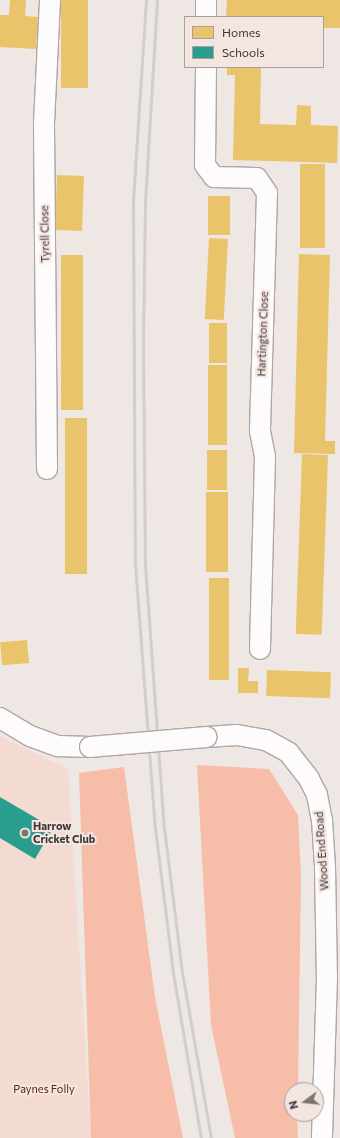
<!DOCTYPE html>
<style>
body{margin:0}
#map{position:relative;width:340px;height:1138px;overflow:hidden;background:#efe7e4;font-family:Commissioner,sans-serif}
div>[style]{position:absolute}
.green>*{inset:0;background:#f3dbd2}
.forest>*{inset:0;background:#f6bea9}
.homes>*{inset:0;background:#e9c46a;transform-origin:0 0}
.schools>*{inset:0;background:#2a9d8f}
.roads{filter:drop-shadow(1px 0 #ada7a5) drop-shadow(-1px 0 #ada7a5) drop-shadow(0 1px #ada7a5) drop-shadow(0 -1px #ada7a5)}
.minor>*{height:20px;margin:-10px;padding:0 10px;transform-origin:10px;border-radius:10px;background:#fdfbfb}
.rail>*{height:3px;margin:-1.5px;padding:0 1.5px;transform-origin:1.5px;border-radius:1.5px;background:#d0cece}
.bridges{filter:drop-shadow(1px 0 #ada7a5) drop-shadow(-1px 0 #ada7a5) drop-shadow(0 1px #ada7a5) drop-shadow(0 -1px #ada7a5)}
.minor-bridge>*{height:20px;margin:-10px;padding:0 10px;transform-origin:10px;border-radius:10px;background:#fdfbfb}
.dots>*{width:11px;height:11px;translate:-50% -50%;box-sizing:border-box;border:2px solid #f3e5e0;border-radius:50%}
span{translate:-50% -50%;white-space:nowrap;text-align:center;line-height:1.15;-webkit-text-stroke:4px #f3e5e0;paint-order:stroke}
.street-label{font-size:11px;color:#3d3735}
.poi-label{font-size:11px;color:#3d3735;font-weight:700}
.left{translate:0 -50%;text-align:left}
.park-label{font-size:11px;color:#5e230b}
.legend{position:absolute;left:184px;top:16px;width:140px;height:52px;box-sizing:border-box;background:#f3e5e0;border:1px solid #aa9f9c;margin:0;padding:5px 7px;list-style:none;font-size:12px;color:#3d3735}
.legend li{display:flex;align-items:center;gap:8px;height:20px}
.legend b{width:20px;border:1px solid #aa9f9c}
.north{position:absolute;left:284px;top:1082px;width:40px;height:40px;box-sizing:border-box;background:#f3e5e0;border:1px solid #aa9f9c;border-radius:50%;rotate:255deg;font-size:11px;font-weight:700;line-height:16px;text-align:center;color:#3d3735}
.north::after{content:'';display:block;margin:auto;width:14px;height:18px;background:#7b7572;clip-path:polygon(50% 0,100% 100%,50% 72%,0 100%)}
</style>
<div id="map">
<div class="green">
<div style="clip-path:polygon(0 736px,68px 769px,91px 1138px,0 1138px)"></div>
</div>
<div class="forest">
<div style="clip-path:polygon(197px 765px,269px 769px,298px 815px,301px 875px,298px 1090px,292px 1090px,292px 1114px,297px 1114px,298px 1138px,235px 1138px,211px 1025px)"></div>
<div style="clip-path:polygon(124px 767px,155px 997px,183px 1138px,91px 1138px,79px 773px)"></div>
</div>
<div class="homes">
<div style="clip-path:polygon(10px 0,26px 0,25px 16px,38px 17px,36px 49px,0 47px,0 15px,9px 15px)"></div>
<div style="left:61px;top:0;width:27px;height:88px"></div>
<div style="clip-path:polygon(227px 0,340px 0,340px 28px,323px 28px,323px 17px,226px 17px)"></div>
<div style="clip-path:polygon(227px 67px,261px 67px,260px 124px,296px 125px,297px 105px,311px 106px,311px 125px,338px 126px,337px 163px,233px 160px,235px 75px,227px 75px)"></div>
<div style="left:300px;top:164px;width:25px;height:84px"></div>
<div style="left:57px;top:175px;width:27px;height:55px;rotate:2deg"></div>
<div style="left:208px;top:196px;width:22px;height:39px"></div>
<div style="left:209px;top:238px;width:19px;height:81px;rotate:3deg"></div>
<div style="clip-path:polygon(299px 254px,330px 255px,325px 441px,335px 441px,335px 454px,294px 453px)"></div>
<div style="left:61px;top:255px;width:22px;height:155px"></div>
<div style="left:209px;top:323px;width:18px;height:40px"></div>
<div style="left:208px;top:365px;width:19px;height:80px"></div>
<div style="left:65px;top:418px;width:22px;height:156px"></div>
<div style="left:207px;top:450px;width:20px;height:40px"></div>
<div style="left:302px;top:454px;width:26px;height:180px;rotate:2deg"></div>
<div style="left:206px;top:492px;width:22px;height:80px"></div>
<div style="left:209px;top:578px;width:20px;height:102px"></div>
<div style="left:27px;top:640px;width:23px;height:27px;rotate:85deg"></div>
<div style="clip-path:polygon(238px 668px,249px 668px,248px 681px,258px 681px,258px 693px,238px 693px)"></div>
<div style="left:267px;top:670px;width:64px;height:26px;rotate:2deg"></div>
</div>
<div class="schools">
<div style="clip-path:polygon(0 797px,53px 828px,35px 859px,0 838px)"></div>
</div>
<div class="roads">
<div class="minor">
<div style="left:206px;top:17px;width:17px;rotate:-90deg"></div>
<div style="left:206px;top:67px;width:98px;rotate:90.6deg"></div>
<div style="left:205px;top:165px;width:15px;rotate:53deg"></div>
<div style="left:214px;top:177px;width:43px;rotate:1.3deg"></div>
<div style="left:257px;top:178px;width:18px;rotate:56deg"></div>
<div style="left:267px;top:193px;width:238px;rotate:91.7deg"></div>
<div style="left:260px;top:431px;width:26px;rotate:79deg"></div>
<div style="left:265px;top:457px;width:192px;rotate:91.5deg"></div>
<div style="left:47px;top:469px;width:346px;rotate:-90.5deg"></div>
<div style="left:44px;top:123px;width:123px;rotate:-87.2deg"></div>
<div style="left:0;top:718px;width:35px;rotate:31deg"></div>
<div style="left:30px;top:736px;width:30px;rotate:20deg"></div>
<div style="left:58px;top:746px;width:32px;rotate:2deg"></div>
<div style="left:207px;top:737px;width:30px;rotate:-4deg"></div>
<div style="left:237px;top:735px;width:29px;rotate:10deg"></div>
<div style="left:266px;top:740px;width:26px;rotate:29deg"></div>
<div style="left:289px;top:753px;width:33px;rotate:52deg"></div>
<div style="left:309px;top:779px;width:18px;rotate:63deg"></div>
<div style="left:317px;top:795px;width:25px;rotate:79deg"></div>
<div style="left:322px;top:820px;width:47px;rotate:86.3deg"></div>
<div style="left:325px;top:867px;width:110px;rotate:89deg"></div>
<div style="left:327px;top:977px;width:161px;rotate:91.8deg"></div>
</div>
</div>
<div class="rail">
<div style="left:146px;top:0;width:201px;rotate:93.7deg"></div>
<div style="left:133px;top:201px;width:363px;rotate:89.7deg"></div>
<div style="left:135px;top:564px;width:265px;rotate:85.7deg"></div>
<div style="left:155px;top:828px;width:146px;rotate:82.9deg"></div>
<div style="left:173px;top:973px;width:167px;rotate:80.4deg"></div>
<div style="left:157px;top:0;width:201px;rotate:93.4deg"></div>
<div style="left:145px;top:201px;width:141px;rotate:90.8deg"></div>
<div style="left:143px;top:342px;width:223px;rotate:89.5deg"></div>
<div style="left:145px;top:565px;width:264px;rotate:85.9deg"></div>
<div style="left:164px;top:828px;width:145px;rotate:82.9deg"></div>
<div style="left:182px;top:972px;width:169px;rotate:80.1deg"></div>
</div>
<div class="bridges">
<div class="minor-bridge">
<div style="left:90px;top:747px;width:117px;rotate:-4.9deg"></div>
</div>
</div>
<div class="dots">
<div style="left:25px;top:833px;background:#7b7572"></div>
</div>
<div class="street-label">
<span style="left:45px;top:234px;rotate:-91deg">Tyrell Close</span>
<span style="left:263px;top:334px;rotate:-88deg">Hartington Close</span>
<span style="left:322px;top:851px;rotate:-94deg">Wood End Road</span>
</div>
<div class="poi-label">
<span class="left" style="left:33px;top:833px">Harrow<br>Cricket Club</span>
</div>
<div class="park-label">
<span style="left:44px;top:1089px">Paynes Folly</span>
</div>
<ul class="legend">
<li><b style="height:11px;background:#e9c46a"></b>Homes</li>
<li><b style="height:11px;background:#2a9d8f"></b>Schools</li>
</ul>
<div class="north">N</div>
</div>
